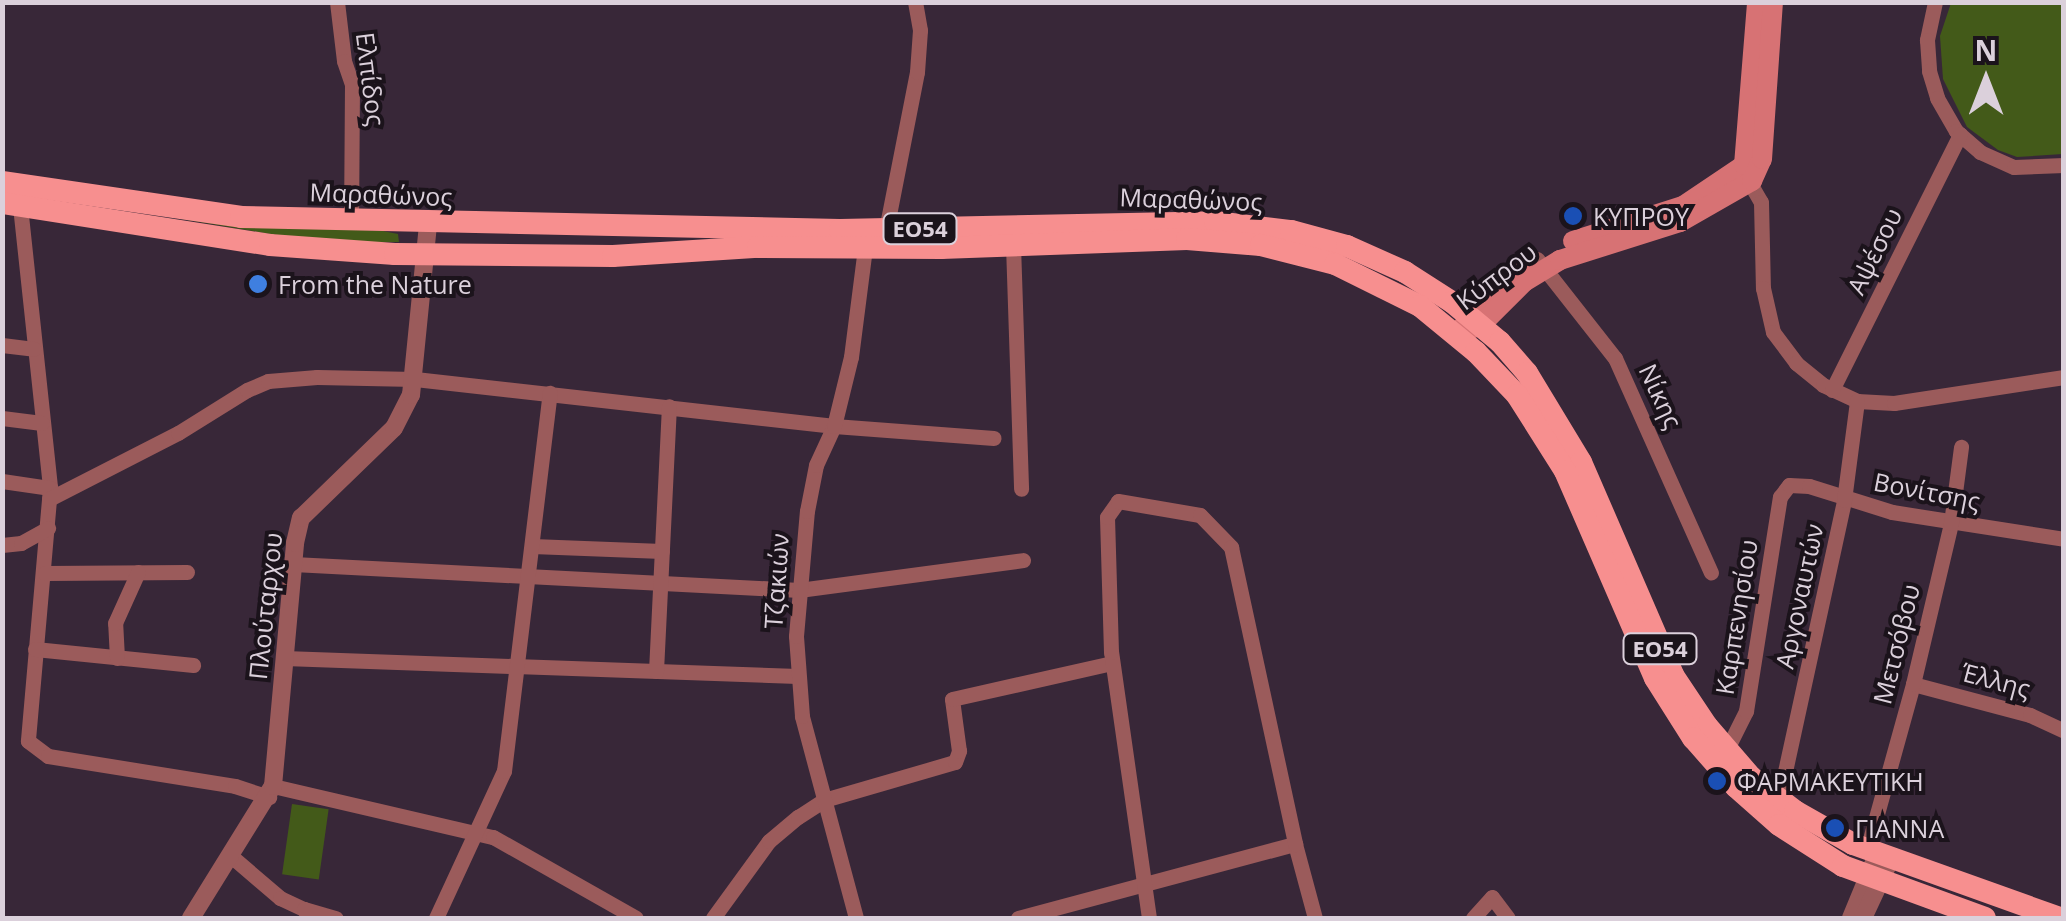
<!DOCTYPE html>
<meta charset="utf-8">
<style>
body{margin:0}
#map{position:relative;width:2066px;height:921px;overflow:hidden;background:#382738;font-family:"Open Sans",sans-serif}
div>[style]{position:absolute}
.green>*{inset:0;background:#435a19;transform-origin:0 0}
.minor>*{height:15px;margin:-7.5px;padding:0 7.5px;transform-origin:7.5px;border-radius:7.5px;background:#9b5b5b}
.tertiary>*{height:18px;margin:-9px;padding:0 9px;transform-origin:9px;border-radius:9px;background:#9b5b5b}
.secondary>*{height:20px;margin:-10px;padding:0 10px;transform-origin:10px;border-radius:10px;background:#d77274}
.primary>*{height:22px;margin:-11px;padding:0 11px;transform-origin:11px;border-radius:11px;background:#f78f8f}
.dots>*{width:28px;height:28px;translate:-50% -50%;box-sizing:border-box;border:5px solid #1b131b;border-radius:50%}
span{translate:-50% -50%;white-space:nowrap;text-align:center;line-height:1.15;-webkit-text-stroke:8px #1b131b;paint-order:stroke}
.shield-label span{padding:2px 8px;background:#1b131b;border:2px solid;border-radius:8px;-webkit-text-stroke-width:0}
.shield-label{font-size:22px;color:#dbd0db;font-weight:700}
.street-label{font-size:25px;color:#dbd0db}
.poi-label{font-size:25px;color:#dbd0db}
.left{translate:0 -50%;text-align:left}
.frame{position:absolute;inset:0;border:5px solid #dbd0db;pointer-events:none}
.north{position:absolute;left:1936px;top:30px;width:100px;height:100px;-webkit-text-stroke:8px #1b131b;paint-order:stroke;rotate:0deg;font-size:28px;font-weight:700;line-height:40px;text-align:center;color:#dbd0db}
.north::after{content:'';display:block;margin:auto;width:35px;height:45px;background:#dbd0db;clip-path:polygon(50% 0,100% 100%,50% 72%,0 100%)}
</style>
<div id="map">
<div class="green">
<div style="clip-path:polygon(1951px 3px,2063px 3px,2063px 154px,2017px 157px,1998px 150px,1967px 127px,1943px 79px,1940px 36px)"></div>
<div style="clip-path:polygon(181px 219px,383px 231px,398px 234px,399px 242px,319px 242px)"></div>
<div style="left:292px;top:804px;width:37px;height:71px;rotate:8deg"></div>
</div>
<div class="minor">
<div style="left:337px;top:2px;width:59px;rotate:83.2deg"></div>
<div style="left:344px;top:61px;width:24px;rotate:71deg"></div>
<div style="left:352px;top:84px;width:137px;rotate:90.4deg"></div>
<div style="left:1935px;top:2px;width:39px;rotate:102deg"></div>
<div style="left:1927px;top:40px;width:31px;rotate:86deg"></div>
<div style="left:1929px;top:71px;width:28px;rotate:73deg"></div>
<div style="left:1937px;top:98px;width:38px;rotate:60deg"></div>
<div style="left:1956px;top:131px;width:32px;rotate:41deg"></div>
<div style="left:1980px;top:152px;width:37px;rotate:24deg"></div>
<div style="left:2014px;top:167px;width:50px;rotate:-2.3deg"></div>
<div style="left:1747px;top:178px;width:28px;rotate:60deg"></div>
<div style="left:1761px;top:202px;width:86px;rotate:88.7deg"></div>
<div style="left:1763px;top:288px;width:45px;rotate:77.2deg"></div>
<div style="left:1773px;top:332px;width:39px;rotate:53deg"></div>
<div style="left:1796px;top:363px;width:35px;rotate:39deg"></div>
<div style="left:1823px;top:385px;width:38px;rotate:25deg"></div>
<div style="left:1857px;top:401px;width:37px;rotate:3deg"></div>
<div style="left:1894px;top:403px;width:172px;rotate:-8.7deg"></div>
<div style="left:20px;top:206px;width:284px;rotate:83.9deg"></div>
<div style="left:50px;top:488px;width:254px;rotate:95deg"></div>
<div style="left:28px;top:741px;width:25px;rotate:37deg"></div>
<div style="left:48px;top:756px;width:189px;rotate:9.1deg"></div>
<div style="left:235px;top:786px;width:36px;rotate:18deg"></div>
<div style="left:886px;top:230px;width:161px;rotate:-78.9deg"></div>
<div style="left:917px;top:72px;width:42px;rotate:-85.9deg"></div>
<div style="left:920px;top:30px;width:28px;rotate:-100deg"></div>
<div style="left:1013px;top:245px;width:244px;rotate:88.1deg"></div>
<div style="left:1537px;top:259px;width:126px;rotate:51.8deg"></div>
<div style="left:1615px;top:358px;width:235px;rotate:65.9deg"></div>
<div style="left:2px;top:345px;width:32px;rotate:7deg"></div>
<div style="left:1832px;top:390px;width:286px;rotate:-63.4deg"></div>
<div style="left:2px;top:418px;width:40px;rotate:7.1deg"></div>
<div style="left:2px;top:481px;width:49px;rotate:8.3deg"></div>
<div style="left:49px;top:499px;width:145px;rotate:-27.1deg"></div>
<div style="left:178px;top:433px;width:81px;rotate:-31.9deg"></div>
<div style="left:247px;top:390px;width:23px;rotate:-23deg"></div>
<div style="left:268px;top:381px;width:49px;rotate:-4.7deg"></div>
<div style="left:317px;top:377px;width:98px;rotate:1.2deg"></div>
<div style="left:415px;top:379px;width:422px;rotate:6.4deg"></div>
<div style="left:834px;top:426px;width:160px;rotate:4.3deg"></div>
<div style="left:2px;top:545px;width:19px;rotate:-6deg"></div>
<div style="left:21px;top:543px;width:31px;rotate:-29deg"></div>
<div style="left:532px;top:546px;width:130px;rotate:2.2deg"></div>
<div style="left:293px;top:564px;width:507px;rotate:2.94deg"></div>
<div style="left:799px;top:590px;width:226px;rotate:-7.6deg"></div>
<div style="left:45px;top:573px;width:142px;rotate:-0.4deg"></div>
<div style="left:35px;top:649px;width:159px;rotate:5.8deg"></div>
<div style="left:117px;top:658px;width:35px;rotate:-93deg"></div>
<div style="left:115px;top:623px;width:56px;rotate:-65.7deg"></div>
<div style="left:284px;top:658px;width:514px;rotate:2.01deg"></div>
<div style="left:656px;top:671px;width:265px;rotate:-87.2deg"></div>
<div style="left:1913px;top:684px;width:121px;rotate:14.8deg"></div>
<div style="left:2030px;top:715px;width:38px;rotate:25deg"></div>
<div style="left:1726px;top:751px;width:45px;rotate:-63.4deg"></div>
<div style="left:1746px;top:711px;width:217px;rotate:-81deg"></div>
<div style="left:1780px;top:497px;width:15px;rotate:-53deg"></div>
<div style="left:1789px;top:485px;width:20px;rotate:3deg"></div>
<div style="left:1809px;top:486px;width:87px;rotate:17.4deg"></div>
<div style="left:1892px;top:512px;width:174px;rotate:8.9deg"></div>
<div style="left:273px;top:786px;width:226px;rotate:13.1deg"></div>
<div style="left:493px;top:837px;width:164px;rotate:29.5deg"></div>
<div style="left:1779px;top:799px;width:306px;rotate:-77.7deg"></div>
<div style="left:1844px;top:500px;width:100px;rotate:-82.5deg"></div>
<div style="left:1867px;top:850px;width:172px;rotate:-74.5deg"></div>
<div style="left:1913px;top:684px;width:165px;rotate:-76.7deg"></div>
<div style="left:1951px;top:523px;width:77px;rotate:-82.5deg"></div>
<div style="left:231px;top:856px;width:65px;rotate:40.6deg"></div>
<div style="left:280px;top:898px;width:26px;rotate:25deg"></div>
<div style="left:304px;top:909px;width:10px;rotate:61deg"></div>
<div style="left:304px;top:909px;width:33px;rotate:16deg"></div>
<div style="left:436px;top:918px;width:162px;rotate:-65.2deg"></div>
<div style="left:504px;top:771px;width:381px;rotate:-83.1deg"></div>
<div style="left:713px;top:918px;width:95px;rotate:-54deg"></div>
<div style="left:769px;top:841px;width:38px;rotate:-40deg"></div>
<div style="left:798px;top:817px;width:31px;rotate:-33deg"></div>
<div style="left:824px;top:800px;width:136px;rotate:-16.2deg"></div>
<div style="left:955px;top:762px;width:12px;rotate:-70deg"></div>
<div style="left:959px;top:751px;width:52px;rotate:-97.7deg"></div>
<div style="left:952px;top:699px;width:164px;rotate:-12.7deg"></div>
<div style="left:856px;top:918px;width:209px;rotate:-105deg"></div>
<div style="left:802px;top:716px;width:80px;rotate:-94.3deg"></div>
<div style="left:796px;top:636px;width:125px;rotate:-85deg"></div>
<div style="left:807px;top:511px;width:47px;rotate:-78.9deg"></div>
<div style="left:816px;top:465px;width:43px;rotate:-65.2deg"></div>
<div style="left:834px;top:426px;width:71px;rotate:-76.2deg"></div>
<div style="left:851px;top:357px;width:110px;rotate:-82.7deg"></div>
<div style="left:1018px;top:918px;width:287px;rotate:-15deg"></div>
<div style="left:1295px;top:844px;width:77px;rotate:74.9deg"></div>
<div style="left:1149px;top:918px;width:269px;rotate:-98.1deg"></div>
<div style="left:1111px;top:652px;width:135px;rotate:-91.7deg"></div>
<div style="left:1107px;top:517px;width:19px;rotate:-55deg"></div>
<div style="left:1118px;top:501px;width:83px;rotate:9.7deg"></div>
<div style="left:1200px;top:515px;width:45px;rotate:45.9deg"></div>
<div style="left:1231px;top:547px;width:304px;rotate:77.8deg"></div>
<div style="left:1473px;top:918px;width:28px;rotate:-48deg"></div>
<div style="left:1492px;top:897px;width:26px;rotate:53deg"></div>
</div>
<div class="tertiary">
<div style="left:191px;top:918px;width:155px;rotate:-58.2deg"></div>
<div style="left:273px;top:786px;width:244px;rotate:-84.8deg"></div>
<div style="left:295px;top:543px;width:26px;rotate:-77deg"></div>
<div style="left:301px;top:518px;width:129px;rotate:-44.1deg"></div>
<div style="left:394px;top:428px;width:37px;rotate:-63deg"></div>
<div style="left:411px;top:395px;width:172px;rotate:-84.3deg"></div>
<div style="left:1851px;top:918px;width:68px;rotate:-67.6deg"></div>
<div style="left:1863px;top:918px;width:64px;rotate:-65deg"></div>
</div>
<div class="secondary">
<div style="left:1573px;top:241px;width:115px;rotate:-17.7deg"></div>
<div style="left:1683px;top:206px;width:73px;rotate:-33.9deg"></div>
<div style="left:1744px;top:165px;width:164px;rotate:-85.4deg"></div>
<div style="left:1461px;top:329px;width:40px;rotate:-53deg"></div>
<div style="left:1485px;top:297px;width:51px;rotate:-37.8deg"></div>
<div style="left:1468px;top:330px;width:14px;rotate:-21deg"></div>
<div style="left:1481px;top:325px;width:61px;rotate:-45deg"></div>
<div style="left:1524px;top:282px;width:42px;rotate:-31.4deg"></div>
<div style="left:1560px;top:260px;width:126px;rotate:-17.6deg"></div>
<div style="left:1680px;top:222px;width:83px;rotate:-29.7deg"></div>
<div style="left:1752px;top:181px;width:24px;rotate:-66deg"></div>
<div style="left:1762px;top:159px;width:157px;rotate:-86deg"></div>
</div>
<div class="primary">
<div style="left:2px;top:182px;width:242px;rotate:8.3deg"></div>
<div style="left:241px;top:217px;width:599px;rotate:1.24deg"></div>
<div style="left:840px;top:230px;width:375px;rotate:-1.2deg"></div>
<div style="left:1215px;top:222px;width:77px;rotate:6.8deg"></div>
<div style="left:1291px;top:231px;width:58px;rotate:15deg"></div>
<div style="left:1347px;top:246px;width:64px;rotate:24.1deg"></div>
<div style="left:1405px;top:272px;width:56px;rotate:32.6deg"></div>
<div style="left:1452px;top:302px;width:62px;rotate:39.8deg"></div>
<div style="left:1500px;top:342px;width:41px;rotate:48.9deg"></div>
<div style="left:1527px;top:373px;width:104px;rotate:58.8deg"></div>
<div style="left:1581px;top:462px;width:232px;rotate:66.6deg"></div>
<div style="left:1673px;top:675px;width:61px;rotate:56.3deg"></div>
<div style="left:1707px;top:726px;width:67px;rotate:49.2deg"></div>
<div style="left:1751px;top:777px;width:56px;rotate:37.7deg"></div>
<div style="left:1795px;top:811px;width:67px;rotate:29.6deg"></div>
<div style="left:1853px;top:844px;width:220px;rotate:19.7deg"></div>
<div style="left:2px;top:203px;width:271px;rotate:8.9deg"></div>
<div style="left:270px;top:245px;width:125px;rotate:4.1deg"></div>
<div style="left:395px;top:254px;width:218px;rotate:0.5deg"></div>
<div style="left:613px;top:256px;width:145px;rotate:-3.6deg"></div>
<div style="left:758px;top:247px;width:183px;rotate:0.3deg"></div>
<div style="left:941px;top:248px;width:246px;rotate:-2.1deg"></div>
<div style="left:1187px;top:239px;width:74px;rotate:4.6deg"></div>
<div style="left:1261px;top:245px;width:76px;rotate:14.4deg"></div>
<div style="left:1335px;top:264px;width:95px;rotate:26.3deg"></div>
<div style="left:1420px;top:306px;width:72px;rotate:39.4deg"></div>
<div style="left:1476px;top:352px;width:59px;rotate:46.4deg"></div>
<div style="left:1517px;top:395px;width:90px;rotate:57.7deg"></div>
<div style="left:1565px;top:471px;width:226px;rotate:66.5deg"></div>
<div style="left:1655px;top:678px;width:71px;rotate:57.7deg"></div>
<div style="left:1693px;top:738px;width:65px;rotate:48.7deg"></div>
<div style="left:1736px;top:787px;width:57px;rotate:41.5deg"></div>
<div style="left:1779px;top:825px;width:76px;rotate:32.6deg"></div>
<div style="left:1843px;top:866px;width:151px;rotate:20.1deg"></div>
</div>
<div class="dots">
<div style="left:1573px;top:216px;background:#1a4fb4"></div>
<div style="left:258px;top:284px;background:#3f7fe0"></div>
<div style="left:1717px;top:781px;background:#1a4fb4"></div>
<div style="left:1835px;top:828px;background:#1a4fb4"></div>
</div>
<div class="shield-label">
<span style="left:920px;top:229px">ΕΟ54</span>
<span style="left:1660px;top:649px">ΕΟ54</span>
</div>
<div class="street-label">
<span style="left:371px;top:79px;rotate:83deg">Ελπίδος</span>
<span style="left:381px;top:194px;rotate:2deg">Μαραθώνος</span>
<span style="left:1191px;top:199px;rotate:2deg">Μαραθώνος</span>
<span style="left:1874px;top:251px;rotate:-64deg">Αψέσου</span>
<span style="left:1496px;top:276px;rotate:-37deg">Κύπρου</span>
<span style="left:1661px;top:396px;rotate:65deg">Νίκης</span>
<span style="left:1927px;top:491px;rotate:11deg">Βονίτσης</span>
<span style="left:776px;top:581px;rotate:-86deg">Τζακιών</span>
<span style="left:1799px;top:596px;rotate:-78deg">Αργοναυτών</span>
<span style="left:265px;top:606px;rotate:-84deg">Πλούταρχου</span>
<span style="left:1736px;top:617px;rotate:-81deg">Καρπενησίου</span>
<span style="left:1896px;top:644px;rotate:-76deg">Μετσόβου</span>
<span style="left:1996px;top:680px;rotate:15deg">Έλλης</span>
</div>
<div class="poi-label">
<span class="left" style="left:1593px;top:216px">ΚΥΠΡΟΥ</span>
<span class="left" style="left:278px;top:284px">From the Nature</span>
<span class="left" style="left:1737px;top:781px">ΦΑΡΜΑΚΕΥΤΙΚΗ</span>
<span class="left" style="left:1855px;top:828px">ΓΙΑΝΝΑ</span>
</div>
<div class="frame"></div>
<div class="north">N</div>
</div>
